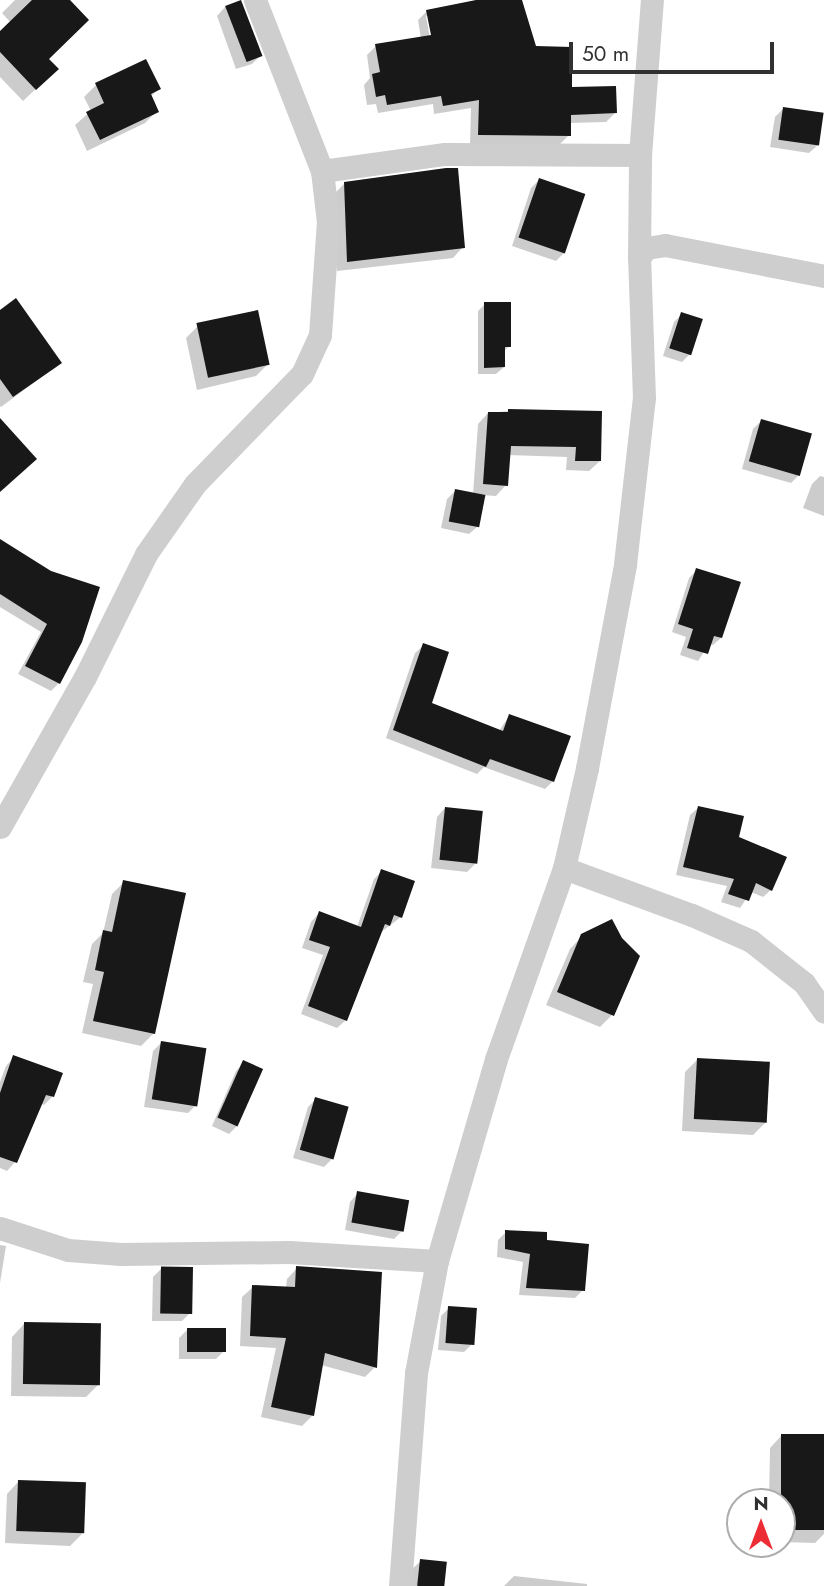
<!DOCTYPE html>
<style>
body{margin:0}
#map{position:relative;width:824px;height:1586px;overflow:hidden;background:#fff;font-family:Jost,sans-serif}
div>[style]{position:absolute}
.shadow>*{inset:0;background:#0003}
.building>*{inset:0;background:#181818;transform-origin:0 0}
.street>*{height:23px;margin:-11.5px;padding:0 11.5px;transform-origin:11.5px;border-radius:11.5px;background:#cecece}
span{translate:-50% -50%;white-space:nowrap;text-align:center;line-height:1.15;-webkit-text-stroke:7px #fff;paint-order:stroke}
.north{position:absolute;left:726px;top:1488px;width:70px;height:70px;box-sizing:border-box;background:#fff;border:2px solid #adadad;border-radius:50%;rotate:0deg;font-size:19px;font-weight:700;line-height:28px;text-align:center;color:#313131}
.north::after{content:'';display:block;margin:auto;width:24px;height:32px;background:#ed2d36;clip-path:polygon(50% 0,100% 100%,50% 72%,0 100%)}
.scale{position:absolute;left:569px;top:42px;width:205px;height:32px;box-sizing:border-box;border:4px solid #313131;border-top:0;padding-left:9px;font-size:21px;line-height:24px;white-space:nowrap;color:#313131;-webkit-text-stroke:5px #fff;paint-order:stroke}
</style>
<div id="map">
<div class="shadow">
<div style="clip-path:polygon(15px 0,68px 0,46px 59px,57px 69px,23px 101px,0 77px,0 33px,11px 23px,2px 13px)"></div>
<div style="clip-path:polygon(evenodd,477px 0,520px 0,535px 47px,570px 89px,615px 113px,606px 122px,569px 123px,569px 135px,560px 144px,470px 144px,471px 108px,434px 114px,433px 104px,378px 113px,376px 104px,367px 105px,364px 85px,370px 78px,367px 55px,376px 46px,421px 39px,418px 20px,427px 11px,477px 0,426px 16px,429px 16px,434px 44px,431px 44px,426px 16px)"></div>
<div style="clip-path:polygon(240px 3px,260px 56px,252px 64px,236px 69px,217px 16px,225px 7px)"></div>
<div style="clip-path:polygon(145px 61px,159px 89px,150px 97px,157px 111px,145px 123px,87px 151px,75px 125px,91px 111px,84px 97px,96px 85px)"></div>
<div style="clip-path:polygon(783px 109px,818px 145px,809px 153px,770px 147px,775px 117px)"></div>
<div style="clip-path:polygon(539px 180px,564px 253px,556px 261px,512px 246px,531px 188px)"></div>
<div style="clip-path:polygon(344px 184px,463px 247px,453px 258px,337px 271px,334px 194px)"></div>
<div style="clip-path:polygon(485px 304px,509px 346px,504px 351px,504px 367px,496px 374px,478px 374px,478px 311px)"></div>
<div style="clip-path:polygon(0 312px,60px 363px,1px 407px,0 406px)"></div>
<div style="clip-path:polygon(682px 314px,690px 354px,682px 362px,663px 356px,674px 322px)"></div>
<div style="clip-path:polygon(198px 326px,268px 364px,256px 376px,197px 390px,186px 338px)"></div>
<div style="clip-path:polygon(509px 411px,600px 413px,600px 461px,589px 471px,566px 470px,567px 457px,508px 455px,506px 485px,496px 496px,483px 495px,478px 526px,469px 534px,441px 528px,447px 499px,455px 491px,473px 494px,478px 424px,488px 413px)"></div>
<div style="clip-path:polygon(761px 421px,799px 475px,791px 483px,742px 469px,753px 429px)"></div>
<div style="clip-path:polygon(820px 476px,824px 477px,824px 516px,803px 508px,812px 484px)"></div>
<div style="clip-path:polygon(0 541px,80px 641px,59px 683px,51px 691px,18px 674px,41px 632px,0 607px)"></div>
<div style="clip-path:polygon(697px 570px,721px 638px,713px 645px,709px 644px,698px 661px,680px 655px,686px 637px,672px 632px,689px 578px)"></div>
<div style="clip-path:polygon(424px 645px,430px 704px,499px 731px,509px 716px,553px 781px,545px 789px,484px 767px,477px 774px,386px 738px,415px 653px)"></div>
<div style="clip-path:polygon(445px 808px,475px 864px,467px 872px,431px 868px,437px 817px)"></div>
<div style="clip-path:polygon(698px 808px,737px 838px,771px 890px,763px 897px,751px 892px,740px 908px,721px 902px,727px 886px,676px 875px,690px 815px)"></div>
<div style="clip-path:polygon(382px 871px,401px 917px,380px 933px,346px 1020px,337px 1028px,301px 1014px,323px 955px,302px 948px,311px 922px,319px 913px,357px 927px,374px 879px)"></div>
<div style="clip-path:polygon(124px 882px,154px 1033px,141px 1046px,82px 1033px,93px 984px,83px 982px,92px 944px,103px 933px,112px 894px)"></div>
<div style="clip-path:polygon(582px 936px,612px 1015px,600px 1027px,546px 1005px,570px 949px)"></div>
<div style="clip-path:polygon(161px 1043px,196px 1105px,188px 1113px,144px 1107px,153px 1051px)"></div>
<div style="clip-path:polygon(14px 1057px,52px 1097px,44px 1105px,40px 1103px,15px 1162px,7px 1171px,0 1168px,0 1082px,6px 1066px)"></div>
<div style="clip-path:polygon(697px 1060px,766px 1122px,753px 1135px,682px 1131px,685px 1072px)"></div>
<div style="clip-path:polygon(244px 1063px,261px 1070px,238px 1125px,229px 1134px,212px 1126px,236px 1071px)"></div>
<div style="clip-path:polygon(316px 1099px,332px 1159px,324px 1167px,293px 1158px,308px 1107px)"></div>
<div style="clip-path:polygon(358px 1193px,402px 1231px,394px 1239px,345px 1230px,350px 1202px)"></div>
<div style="clip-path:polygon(506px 1232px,545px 1242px,583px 1290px,575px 1298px,519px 1295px,523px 1262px,497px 1257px,498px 1240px)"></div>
<div style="clip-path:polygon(0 1245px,6px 1246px,0 1283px)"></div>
<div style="clip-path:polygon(297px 1268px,375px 1367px,365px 1377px,321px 1365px,312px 1416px,302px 1426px,261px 1417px,276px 1348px,240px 1346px,242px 1297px,253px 1287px,286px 1288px,287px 1279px)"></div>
<div style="clip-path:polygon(161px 1269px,190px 1313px,182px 1321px,152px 1321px,153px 1277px)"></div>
<div style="clip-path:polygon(449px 1308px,472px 1344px,464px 1352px,438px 1350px,441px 1316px)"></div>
<div style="clip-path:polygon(24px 1324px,98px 1385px,86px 1397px,11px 1396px,12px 1337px)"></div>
<div style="clip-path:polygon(187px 1330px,224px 1351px,216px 1359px,179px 1359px,179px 1338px)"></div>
<div style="clip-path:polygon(782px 1435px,824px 1436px,824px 1534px,815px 1543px,782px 1542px,782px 1502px,769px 1502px,770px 1448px)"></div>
<div style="clip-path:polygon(19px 1481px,82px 1534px,70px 1546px,5px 1543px,7px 1494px)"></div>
<div style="clip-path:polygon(421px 1561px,443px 1586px,410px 1586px,412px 1569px)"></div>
<div style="clip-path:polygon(514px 1576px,587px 1584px,587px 1586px,504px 1586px)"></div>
</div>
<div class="building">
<div style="clip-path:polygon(32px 0,70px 0,89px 20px,49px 59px,59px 69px,36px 90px,0 52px,0 31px)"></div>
<div style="left:241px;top:0;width:60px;height:17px;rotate:69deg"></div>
<div style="clip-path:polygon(476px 0,522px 0,536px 46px,572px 47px,572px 87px,616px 86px,617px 113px,571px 115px,571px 136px,478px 135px,479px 100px,443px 106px,441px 96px,387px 105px,385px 95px,376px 97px,372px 74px,380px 72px,375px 44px,431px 35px,426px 10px)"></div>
<div style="clip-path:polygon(146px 59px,161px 89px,151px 94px,159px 112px,100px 140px,86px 112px,104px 103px,95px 83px)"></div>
<div style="left:783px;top:107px;width:41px;height:33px;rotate:8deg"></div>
<div style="clip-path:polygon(446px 168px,458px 168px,465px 248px,347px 262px,344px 182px)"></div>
<div style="left:539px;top:178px;width:49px;height:63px;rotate:19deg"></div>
<div style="clip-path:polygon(16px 298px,62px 363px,13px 397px,0 379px,0 310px)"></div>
<div style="clip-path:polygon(484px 302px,511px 302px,511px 347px,505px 347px,505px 367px,484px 368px)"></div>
<div style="left:258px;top:310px;width:56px;height:63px;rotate:78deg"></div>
<div style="left:681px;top:312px;width:23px;height:38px;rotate:18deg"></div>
<div style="clip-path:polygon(508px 409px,602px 411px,601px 461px,575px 461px,576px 447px,511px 446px,508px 486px,483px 484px,488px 412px,508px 412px)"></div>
<div style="clip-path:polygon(0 418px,37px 459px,0 492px)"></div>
<div style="left:761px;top:419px;width:53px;height:44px;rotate:16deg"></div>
<div style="left:455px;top:489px;width:31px;height:33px;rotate:11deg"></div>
<div style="clip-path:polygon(0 539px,51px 571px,100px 587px,82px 642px,60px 684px,25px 666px,47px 624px,0 594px)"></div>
<div style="clip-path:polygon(696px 568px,741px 582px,722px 638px,714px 636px,708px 654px,687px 648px,693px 629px,678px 624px)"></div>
<div style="clip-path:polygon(423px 643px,449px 652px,432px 703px,503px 731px,509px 714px,571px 736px,554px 782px,490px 759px,486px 767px,393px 730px)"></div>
<div style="clip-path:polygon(698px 806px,744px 816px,739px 837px,787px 857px,772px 891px,756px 883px,749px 901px,728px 894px,734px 879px,683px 867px)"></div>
<div style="left:445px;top:807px;width:38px;height:53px;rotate:6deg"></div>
<div style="clip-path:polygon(381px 869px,415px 881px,402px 918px,394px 915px,390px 926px,385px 924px,347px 1021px,308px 1006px,330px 947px,309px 940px,319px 911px,361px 927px)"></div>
<div style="clip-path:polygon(123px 880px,186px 893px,155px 1034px,93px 1021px,104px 972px,95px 970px,103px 930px,112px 932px)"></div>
<div style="clip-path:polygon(612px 919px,622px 938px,640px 956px,614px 1016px,557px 992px,581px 934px)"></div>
<div style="left:161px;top:1041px;width:46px;height:59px;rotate:9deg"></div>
<div style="clip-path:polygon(13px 1055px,63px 1073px,54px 1097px,46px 1095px,17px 1163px,0 1157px,0 1093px)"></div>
<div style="left:697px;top:1058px;width:73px;height:61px;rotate:3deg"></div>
<div style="left:243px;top:1060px;width:22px;height:63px;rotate:24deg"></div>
<div style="left:315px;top:1097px;width:35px;height:55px;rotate:16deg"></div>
<div style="left:357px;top:1191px;width:53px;height:32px;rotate:10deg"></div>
<div style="clip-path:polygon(505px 1230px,547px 1232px,547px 1240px,589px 1244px,585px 1291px,526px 1288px,530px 1254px,505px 1249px)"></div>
<div style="clip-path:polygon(296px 1266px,382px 1272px,377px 1368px,325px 1353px,314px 1416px,271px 1407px,286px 1338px,250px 1336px,252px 1285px,295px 1287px)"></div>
<div style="left:193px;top:1267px;width:47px;height:32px;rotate:91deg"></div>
<div style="left:448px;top:1306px;width:29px;height:37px;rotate:4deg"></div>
<div style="left:24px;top:1322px;width:77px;height:62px;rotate:1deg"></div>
<div style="left:187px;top:1328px;width:39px;height:24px"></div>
<div style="left:781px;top:1434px;width:43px;height:96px"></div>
<div style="left:18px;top:1480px;width:68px;height:51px;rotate:2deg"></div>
<div style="left:420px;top:1559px;width:27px;height:27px;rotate:6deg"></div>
</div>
<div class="street">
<div style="left:322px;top:171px;width:124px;rotate:-7.9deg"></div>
<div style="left:445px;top:154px;width:195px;rotate:0.3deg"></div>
<div style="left:639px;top:258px;width:103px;rotate:-89.4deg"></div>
<div style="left:640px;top:155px;width:155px;rotate:-85.6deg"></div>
<div style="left:0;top:827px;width:172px;rotate:-60.5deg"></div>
<div style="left:85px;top:677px;width:137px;rotate:-63.6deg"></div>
<div style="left:146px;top:554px;width:85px;rotate:-55deg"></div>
<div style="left:195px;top:484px;width:153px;rotate:-45.8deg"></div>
<div style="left:302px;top:374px;width:43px;rotate:-65.2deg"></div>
<div style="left:320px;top:335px;width:113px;rotate:-86deg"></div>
<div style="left:328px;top:222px;width:51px;rotate:-96.7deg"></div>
<div style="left:322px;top:171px;width:184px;rotate:-111.4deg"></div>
<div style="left:564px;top:868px;width:136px;rotate:20.2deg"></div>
<div style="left:692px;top:915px;width:64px;rotate:23.8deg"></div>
<div style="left:751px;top:941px;width:68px;rotate:38.4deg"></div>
<div style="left:804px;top:983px;width:35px;rotate:55deg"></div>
<div style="left:0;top:1228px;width:71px;rotate:17.9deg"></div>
<div style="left:68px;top:1250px;width:53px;rotate:4.3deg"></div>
<div style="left:121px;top:1254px;width:168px;rotate:-0.7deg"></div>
<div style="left:289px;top:1252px;width:148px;rotate:3.5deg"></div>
<div style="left:400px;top:1586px;width:214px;rotate:-85.7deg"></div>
<div style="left:416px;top:1373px;width:114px;rotate:-79.4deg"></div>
<div style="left:437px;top:1261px;width:210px;rotate:-73.7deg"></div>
<div style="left:496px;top:1059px;width:203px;rotate:-70.4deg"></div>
<div style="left:564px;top:868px;width:103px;rotate:-77deg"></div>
<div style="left:587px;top:768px;width:208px;rotate:-79.4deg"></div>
<div style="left:625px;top:564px;width:167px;rotate:-83.5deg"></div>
<div style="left:644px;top:398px;width:140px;rotate:-92deg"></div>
<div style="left:639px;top:258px;width:12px;rotate:-55deg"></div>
<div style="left:646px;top:248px;width:19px;rotate:-9deg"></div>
<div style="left:665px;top:245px;width:162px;rotate:11deg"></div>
</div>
<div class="north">N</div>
<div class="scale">50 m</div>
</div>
